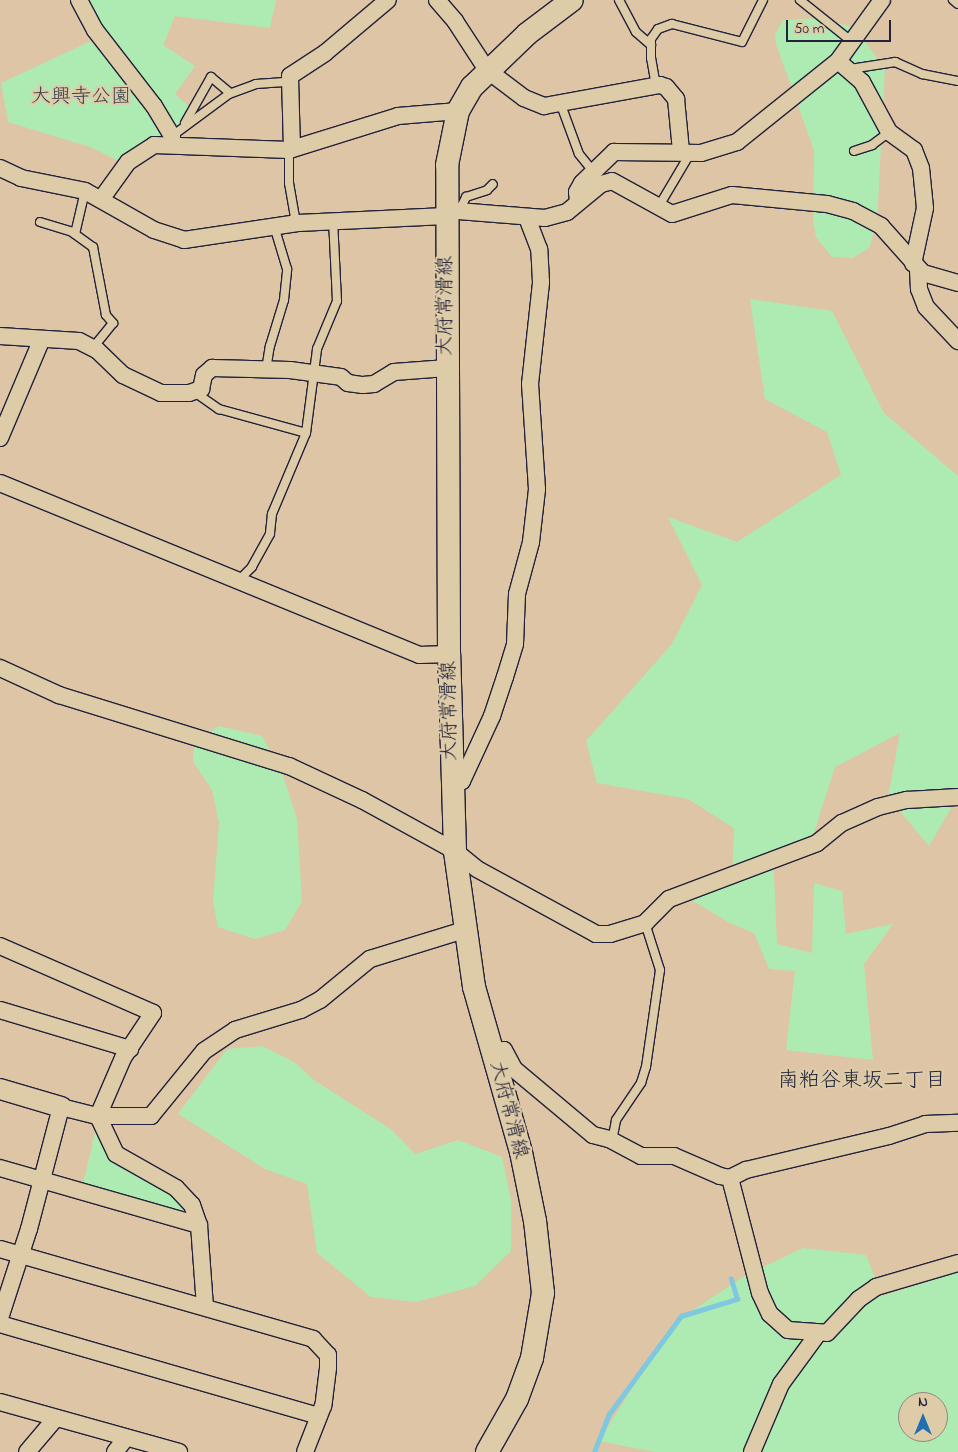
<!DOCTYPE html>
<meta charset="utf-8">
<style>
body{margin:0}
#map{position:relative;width:958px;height:1452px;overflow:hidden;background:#dec5a5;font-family:"Indie Flower","Klee One",sans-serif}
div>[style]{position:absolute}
.green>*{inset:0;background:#aeebb2}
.stream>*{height:4.5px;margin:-2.25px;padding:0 2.25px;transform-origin:2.25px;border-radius:2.25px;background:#7fc8e0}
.roads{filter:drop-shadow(1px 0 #22223b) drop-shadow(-1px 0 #22223b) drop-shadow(0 1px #22223b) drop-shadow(0 -1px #22223b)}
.service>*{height:8px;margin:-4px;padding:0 4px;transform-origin:4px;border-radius:4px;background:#decca9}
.minor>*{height:16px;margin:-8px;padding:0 8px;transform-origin:8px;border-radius:8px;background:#decca9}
.tertiary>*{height:20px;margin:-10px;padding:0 10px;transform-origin:10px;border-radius:10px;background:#decca9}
.secondary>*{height:22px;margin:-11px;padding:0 11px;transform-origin:11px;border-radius:11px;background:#decca9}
span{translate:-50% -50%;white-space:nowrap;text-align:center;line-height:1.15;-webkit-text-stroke:4.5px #decca9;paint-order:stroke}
.park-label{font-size:20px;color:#37404d}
.street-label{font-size:20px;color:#22223b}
.neighbourhood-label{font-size:21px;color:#22223b}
.north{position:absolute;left:898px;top:1392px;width:50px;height:50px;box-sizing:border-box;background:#decca9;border:1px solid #93887d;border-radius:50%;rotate:0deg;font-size:14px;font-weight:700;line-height:20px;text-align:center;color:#22223b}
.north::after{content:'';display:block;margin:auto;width:18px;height:22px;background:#1f6fb2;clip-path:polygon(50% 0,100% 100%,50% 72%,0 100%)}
.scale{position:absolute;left:786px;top:20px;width:105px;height:22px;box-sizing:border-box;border:2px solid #22223b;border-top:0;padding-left:6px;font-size:15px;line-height:18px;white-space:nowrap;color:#22223b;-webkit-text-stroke:4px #decca9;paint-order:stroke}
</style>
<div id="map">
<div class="green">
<div style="clip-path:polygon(87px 0,276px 0,270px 28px,175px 16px,163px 45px,195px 66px,175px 94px,198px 114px,169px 135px,119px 161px,90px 147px,8px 122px,1px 83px,91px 41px,150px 99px)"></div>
<div style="clip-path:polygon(822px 18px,854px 28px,885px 68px,877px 223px,869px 248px,853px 258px,832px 257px,816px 237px,813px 220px,814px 150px,776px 44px,775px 34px,783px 20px)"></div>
<div style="clip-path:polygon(750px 299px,832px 311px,884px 413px,958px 476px,958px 796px,929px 846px,888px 797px,900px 733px,835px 767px,811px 842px,773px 853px,777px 944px,812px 953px,814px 883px,842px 891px,846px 934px,893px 924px,864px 964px,873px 1060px,786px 1050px,795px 971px,769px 969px,754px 933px,730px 923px,688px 898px,732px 883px,734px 828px,688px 799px,597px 783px,586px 741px,672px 644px,702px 585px,668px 517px,737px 542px,841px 475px,827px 432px,765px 399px)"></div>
<div style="clip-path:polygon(219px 726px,262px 736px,282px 773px,297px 819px,302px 901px,285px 930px,255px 939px,218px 927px,213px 902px,219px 823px,212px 790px,193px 761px,194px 743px)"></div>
<div style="clip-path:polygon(262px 1046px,294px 1062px,314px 1080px,392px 1130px,415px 1154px,458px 1140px,502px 1157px,511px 1200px,511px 1251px,475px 1286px,416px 1302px,371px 1297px,317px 1253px,307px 1184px,265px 1169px,178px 1114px,227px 1049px)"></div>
<div style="clip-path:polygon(97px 1124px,102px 1137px,171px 1192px,184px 1208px,184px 1213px,83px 1184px)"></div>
<div style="clip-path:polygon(evenodd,803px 1248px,866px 1255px,882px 1296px,958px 1272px,958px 1452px,655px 1452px,599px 1441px,673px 1323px,746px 1275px,803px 1248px,908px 1402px,938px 1402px,938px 1432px,908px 1432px,908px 1402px)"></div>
</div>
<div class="stream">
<div style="left:594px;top:1452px;width:41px;rotate:-68.5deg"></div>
<div style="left:609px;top:1414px;width:122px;rotate:-53.7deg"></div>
<div style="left:681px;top:1316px;width:59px;rotate:-16.9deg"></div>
<div style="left:737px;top:1299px;width:21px;rotate:-107deg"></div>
</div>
<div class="roads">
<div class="service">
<div style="left:619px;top:0;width:36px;rotate:62deg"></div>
<div style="left:636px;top:32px;width:20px;rotate:41deg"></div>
<div style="left:800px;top:0;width:65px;rotate:38.8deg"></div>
<div style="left:953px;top:0;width:6px;rotate:39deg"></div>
<div style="left:850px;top:69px;width:46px;rotate:-8.8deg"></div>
<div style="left:895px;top:62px;width:30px;rotate:24deg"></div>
<div style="left:922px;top:74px;width:37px;rotate:11deg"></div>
<div style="left:656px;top:86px;width:28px;rotate:-100deg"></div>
<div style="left:651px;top:58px;width:19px;rotate:-90deg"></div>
<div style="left:651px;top:39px;width:12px;rotate:-55deg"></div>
<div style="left:658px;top:29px;width:15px;rotate:-20deg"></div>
<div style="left:672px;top:24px;width:72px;rotate:14.4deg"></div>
<div style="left:742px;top:42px;width:47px;rotate:-63.4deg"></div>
<div style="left:561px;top:105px;width:52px;rotate:69.8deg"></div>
<div style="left:579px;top:154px;width:21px;rotate:51deg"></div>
<div style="left:185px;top:123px;width:53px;rotate:-60.5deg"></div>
<div style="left:211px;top:77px;width:25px;rotate:40deg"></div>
<div style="left:172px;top:136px;width:71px;rotate:-36.4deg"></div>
<div style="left:229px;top:94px;width:29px;rotate:-20deg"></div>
<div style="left:256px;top:84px;width:32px;rotate:-4deg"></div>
<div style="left:289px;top:150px;width:33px;rotate:90deg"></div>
<div style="left:289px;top:183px;width:41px;rotate:80.1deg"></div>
<div style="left:854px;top:151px;width:19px;rotate:-18deg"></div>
<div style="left:872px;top:145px;width:21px;rotate:-37deg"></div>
<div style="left:659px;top:206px;width:63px;rotate:-59.3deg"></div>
<div style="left:459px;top:211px;width:16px;rotate:-63deg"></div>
<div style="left:466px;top:197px;width:22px;rotate:-18deg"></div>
<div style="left:487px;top:190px;width:8px;rotate:-45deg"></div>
<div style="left:40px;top:222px;width:34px;rotate:17deg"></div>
<div style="left:72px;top:232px;width:26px;rotate:36deg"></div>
<div style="left:93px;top:247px;width:69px;rotate:79.2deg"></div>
<div style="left:106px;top:315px;width:11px;rotate:49deg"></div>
<div style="left:113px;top:323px;width:32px;rotate:129deg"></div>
<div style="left:75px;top:234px;width:44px;rotate:-76.9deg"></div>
<div style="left:266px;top:370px;width:24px;rotate:-81deg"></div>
<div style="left:270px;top:346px;width:48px;rotate:-73.1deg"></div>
<div style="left:284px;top:300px;width:31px;rotate:-84deg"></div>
<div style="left:287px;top:269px;width:45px;rotate:-106.8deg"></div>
<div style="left:193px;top:391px;width:32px;rotate:35deg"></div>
<div style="left:219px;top:409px;width:90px;rotate:15.4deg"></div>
<div style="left:306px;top:433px;width:88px;rotate:112.8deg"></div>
<div style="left:272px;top:514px;width:20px;rotate:96deg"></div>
<div style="left:270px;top:534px;width:38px;rotate:119deg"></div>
<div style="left:252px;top:567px;width:20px;rotate:135deg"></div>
<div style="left:306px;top:433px;width:85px;rotate:-82.5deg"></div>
<div style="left:317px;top:349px;width:52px;rotate:-67.4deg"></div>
<div style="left:337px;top:301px;width:81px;rotate:-92.8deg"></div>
<div style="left:612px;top:1141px;width:21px;rotate:-79deg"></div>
<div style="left:616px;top:1120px;width:45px;rotate:-56deg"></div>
<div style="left:641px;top:1083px;width:17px;rotate:-73deg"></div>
<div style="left:646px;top:1067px;width:98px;rotate:-81.8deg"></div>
<div style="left:660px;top:970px;width:49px;rotate:-107.7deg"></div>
</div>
<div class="minor">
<div style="left:79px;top:0;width:34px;rotate:62deg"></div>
<div style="left:95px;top:30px;width:96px;rotate:52.2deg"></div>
<div style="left:154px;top:106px;width:35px;rotate:59deg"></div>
<div style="left:172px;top:136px;width:7px;rotate:98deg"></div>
<div style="left:437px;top:0;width:28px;rotate:49deg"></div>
<div style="left:455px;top:21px;width:59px;rotate:56.9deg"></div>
<div style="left:487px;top:70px;width:46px;rotate:37.1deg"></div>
<div style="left:524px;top:98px;width:22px;rotate:22deg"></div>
<div style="left:544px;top:106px;width:118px;rotate:-10.3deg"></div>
<div style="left:660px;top:85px;width:6px;rotate:18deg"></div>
<div style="left:666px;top:87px;width:16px;rotate:50deg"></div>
<div style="left:676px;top:99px;width:52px;rotate:84.5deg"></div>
<div style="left:838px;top:61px;width:32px;rotate:41deg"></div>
<div style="left:862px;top:82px;width:57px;rotate:61.6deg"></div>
<div style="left:889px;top:132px;width:31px;rotate:36deg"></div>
<div style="left:914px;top:150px;width:19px;rotate:69deg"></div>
<div style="left:921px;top:168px;width:40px;rotate:84.3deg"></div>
<div style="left:925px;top:208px;width:57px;rotate:102.1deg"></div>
<div style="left:292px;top:149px;width:73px;rotate:-91.6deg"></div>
<div style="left:290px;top:76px;width:42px;rotate:-33.3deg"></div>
<div style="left:325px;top:53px;width:82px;rotate:-40.1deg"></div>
<div style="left:0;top:168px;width:23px;rotate:25deg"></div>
<div style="left:21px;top:178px;width:65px;rotate:11.5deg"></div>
<div style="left:85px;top:191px;width:79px;rotate:29.5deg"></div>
<div style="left:154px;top:230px;width:32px;rotate:18deg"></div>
<div style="left:184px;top:240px;width:115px;rotate:-8.5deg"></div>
<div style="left:298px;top:223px;width:148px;rotate:-2.7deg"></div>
<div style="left:102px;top:198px;width:44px;rotate:-54.2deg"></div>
<div style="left:128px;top:162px;width:31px;rotate:-33deg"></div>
<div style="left:154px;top:145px;width:135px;rotate:2.1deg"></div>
<div style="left:289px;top:150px;width:114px;rotate:-17.3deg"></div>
<div style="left:398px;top:116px;width:60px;rotate:-4.8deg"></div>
<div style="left:578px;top:201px;width:9px;rotate:-96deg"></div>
<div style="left:577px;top:192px;width:10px;rotate:-61deg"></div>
<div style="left:582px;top:183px;width:45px;rotate:-44.1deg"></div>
<div style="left:614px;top:152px;width:87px;rotate:0.7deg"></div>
<div style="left:701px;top:153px;width:38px;rotate:-17deg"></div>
<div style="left:737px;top:142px;width:129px;rotate:-38.7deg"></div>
<div style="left:838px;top:61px;width:75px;rotate:-54.2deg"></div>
<div style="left:446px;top:210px;width:99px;rotate:4.6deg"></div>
<div style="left:545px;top:218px;width:23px;rotate:-15deg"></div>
<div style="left:567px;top:212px;width:44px;rotate:-39.5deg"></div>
<div style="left:601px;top:184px;width:11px;rotate:-15deg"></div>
<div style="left:612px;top:181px;width:68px;rotate:28.8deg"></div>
<div style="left:672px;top:214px;width:63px;rotate:-17.6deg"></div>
<div style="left:732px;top:195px;width:95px;rotate:5.4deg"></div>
<div style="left:827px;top:204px;width:27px;rotate:15deg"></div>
<div style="left:853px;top:211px;width:32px;rotate:28deg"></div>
<div style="left:881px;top:226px;width:63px;rotate:48.2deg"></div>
<div style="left:923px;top:273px;width:36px;rotate:16deg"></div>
<div style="left:918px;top:270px;width:19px;rotate:87deg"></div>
<div style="left:919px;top:289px;width:19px;rotate:69deg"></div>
<div style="left:926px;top:307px;width:47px;rotate:46.7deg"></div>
<div style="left:0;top:336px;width:79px;rotate:3.6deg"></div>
<div style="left:79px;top:341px;width:20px;rotate:27deg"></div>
<div style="left:97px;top:350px;width:36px;rotate:44deg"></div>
<div style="left:123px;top:375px;width:42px;rotate:25.3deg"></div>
<div style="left:161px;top:393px;width:28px"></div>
<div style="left:189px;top:393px;width:13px;rotate:-18deg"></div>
<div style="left:201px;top:389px;width:14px;rotate:-78deg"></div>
<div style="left:204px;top:375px;width:11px;rotate:-41deg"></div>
<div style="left:212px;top:368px;width:78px;rotate:1.5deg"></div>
<div style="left:290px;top:370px;width:51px;rotate:7.8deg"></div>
<div style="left:341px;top:377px;width:9px;rotate:41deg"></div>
<div style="left:348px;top:383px;width:15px;rotate:8deg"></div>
<div style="left:363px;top:385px;width:11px;rotate:-5deg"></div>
<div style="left:374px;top:384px;width:23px;rotate:-31deg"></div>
<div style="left:394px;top:372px;width:53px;rotate:-4.3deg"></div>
<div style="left:0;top:438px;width:105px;rotate:-67.1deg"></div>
<div style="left:0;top:483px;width:453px;rotate:22.3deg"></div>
<div style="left:419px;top:655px;width:30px;rotate:-2deg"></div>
<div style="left:0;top:668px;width:65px;rotate:24.6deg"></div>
<div style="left:59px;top:695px;width:241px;rotate:17.2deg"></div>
<div style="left:289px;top:766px;width:81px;rotate:25deg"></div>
<div style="left:362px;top:800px;width:106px;rotate:28.7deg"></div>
<div style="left:455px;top:851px;width:28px;rotate:39deg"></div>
<div style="left:477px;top:869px;width:136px;rotate:28.6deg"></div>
<div style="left:596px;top:934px;width:14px"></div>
<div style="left:610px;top:934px;width:37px;rotate:-17deg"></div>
<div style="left:645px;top:923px;width:34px;rotate:-45deg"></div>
<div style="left:669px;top:899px;width:158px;rotate:-20.7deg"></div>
<div style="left:817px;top:843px;width:32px;rotate:-39deg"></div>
<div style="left:842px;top:823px;width:39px;rotate:-24deg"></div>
<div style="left:878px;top:807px;width:30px;rotate:-14deg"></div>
<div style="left:907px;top:800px;width:51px;rotate:-3.4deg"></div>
<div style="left:451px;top:786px;width:12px;rotate:-24deg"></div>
<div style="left:462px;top:781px;width:72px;rotate:-65.2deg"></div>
<div style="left:492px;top:716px;width:41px;rotate:-71.6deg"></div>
<div style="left:505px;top:677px;width:34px;rotate:-73deg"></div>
<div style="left:515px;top:644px;width:50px;rotate:-87.7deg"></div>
<div style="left:517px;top:594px;width:54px;rotate:-74.9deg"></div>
<div style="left:531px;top:542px;width:53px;rotate:-83.5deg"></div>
<div style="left:537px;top:489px;width:105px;rotate:-93.8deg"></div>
<div style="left:530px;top:384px;width:103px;rotate:-83.8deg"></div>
<div style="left:541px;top:282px;width:33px;rotate:-93deg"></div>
<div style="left:539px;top:249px;width:33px;rotate:-111deg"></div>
<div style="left:0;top:946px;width:167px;rotate:23.6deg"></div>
<div style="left:153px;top:1013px;width:54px;rotate:123.7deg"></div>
<div style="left:123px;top:1058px;width:63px;rotate:113.3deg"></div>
<div style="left:98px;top:1116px;width:42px;rotate:64.7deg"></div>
<div style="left:116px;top:1154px;width:69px;rotate:29.5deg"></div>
<div style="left:176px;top:1188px;width:23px;rotate:47deg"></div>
<div style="left:192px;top:1205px;width:21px;rotate:71deg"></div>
<div style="left:199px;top:1225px;width:81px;rotate:85.8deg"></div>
<div style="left:0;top:1010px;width:136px;rotate:16.7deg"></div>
<div style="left:492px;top:1052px;width:12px;rotate:-9deg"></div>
<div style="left:504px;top:1050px;width:21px;rotate:62deg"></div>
<div style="left:514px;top:1069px;width:103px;rotate:39.9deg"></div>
<div style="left:593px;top:1135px;width:16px;rotate:14deg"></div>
<div style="left:609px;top:1139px;width:36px;rotate:28deg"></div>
<div style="left:641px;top:1156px;width:33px"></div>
<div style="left:674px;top:1156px;width:50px;rotate:23.5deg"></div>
<div style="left:720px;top:1176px;width:10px;rotate:11deg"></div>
<div style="left:730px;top:1178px;width:18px;rotate:-27deg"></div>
<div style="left:746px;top:1170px;width:147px;rotate:-13.4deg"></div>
<div style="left:889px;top:1136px;width:38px;rotate:-18deg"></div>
<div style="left:925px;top:1124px;width:33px;rotate:-2deg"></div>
<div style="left:0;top:1168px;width:207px;rotate:16deg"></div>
<div style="left:730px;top:1178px;width:119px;rotate:75.4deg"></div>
<div style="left:760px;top:1293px;width:23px;rotate:65deg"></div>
<div style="left:770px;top:1314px;width:24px;rotate:42deg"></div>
<div style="left:788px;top:1330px;width:39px;rotate:4deg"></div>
<div style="left:827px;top:1333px;width:47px;rotate:-46.7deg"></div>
<div style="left:859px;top:1299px;width:21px;rotate:-35deg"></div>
<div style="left:876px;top:1287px;width:85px;rotate:-16.3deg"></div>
<div style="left:0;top:1249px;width:326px;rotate:16deg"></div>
<div style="left:313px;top:1339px;width:22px;rotate:47deg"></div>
<div style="left:328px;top:1355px;width:13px;rotate:90deg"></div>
<div style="left:328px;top:1368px;width:38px;rotate:97deg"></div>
<div style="left:323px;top:1406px;width:49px;rotate:111.4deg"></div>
<div style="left:0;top:1318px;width:94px;rotate:-72deg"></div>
<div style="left:29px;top:1229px;width:126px;rotate:-75.3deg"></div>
<div style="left:61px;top:1107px;width:38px;rotate:14deg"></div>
<div style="left:98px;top:1116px;width:53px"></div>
<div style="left:151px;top:1116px;width:84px;rotate:-50.8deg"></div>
<div style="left:204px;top:1051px;width:37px;rotate:-34deg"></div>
<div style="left:235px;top:1030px;width:69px;rotate:-16.9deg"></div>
<div style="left:301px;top:1010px;width:21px;rotate:-28deg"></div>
<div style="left:320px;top:1000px;width:65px;rotate:-39.4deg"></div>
<div style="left:370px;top:959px;width:98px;rotate:-17.1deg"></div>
<div style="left:0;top:1324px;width:332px;rotate:16.1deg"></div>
<div style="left:0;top:1402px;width:186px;rotate:15.6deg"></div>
<div style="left:27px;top:1452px;width:43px;rotate:-49.7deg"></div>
<div style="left:115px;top:1452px;width:18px;rotate:-52deg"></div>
<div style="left:752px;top:1452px;width:74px;rotate:-66.9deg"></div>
<div style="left:781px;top:1384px;width:61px;rotate:-53.7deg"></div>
</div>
<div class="tertiary">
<div style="left:0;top:1089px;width:64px;rotate:16.4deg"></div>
</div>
<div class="secondary">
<div style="left:487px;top:1452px;width:61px;rotate:-60.5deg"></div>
<div style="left:517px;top:1399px;width:44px;rotate:-69.9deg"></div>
<div style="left:532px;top:1358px;width:66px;rotate:-80.4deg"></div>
<div style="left:543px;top:1293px;width:72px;rotate:-96.3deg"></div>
<div style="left:535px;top:1221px;width:70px;rotate:-101.5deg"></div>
<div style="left:521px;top:1152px;width:172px;rotate:-105.9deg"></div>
<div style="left:474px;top:987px;width:137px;rotate:-98deg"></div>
<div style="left:455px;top:851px;width:197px;rotate:-91.7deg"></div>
<div style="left:449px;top:654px;width:489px;rotate:-90.2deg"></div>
<div style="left:447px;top:165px;width:55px;rotate:-78.5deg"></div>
<div style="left:458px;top:111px;width:28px;rotate:-60deg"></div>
<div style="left:472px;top:87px;width:76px;rotate:-43.9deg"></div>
<div style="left:527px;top:34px;width:56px;rotate:-37.1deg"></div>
</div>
</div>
<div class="park-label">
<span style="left:81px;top:97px">大興寺公園</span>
</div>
<div class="street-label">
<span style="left:446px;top:306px;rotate:-90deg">大府常滑線</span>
<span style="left:450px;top:711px;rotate:-91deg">大府常滑線</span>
<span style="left:508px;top:1110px;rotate:75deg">大府常滑線</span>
</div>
<div class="neighbourhood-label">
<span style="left:862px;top:1081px">南粕谷東坂二丁目</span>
</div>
<div class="north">N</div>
<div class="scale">50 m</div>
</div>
